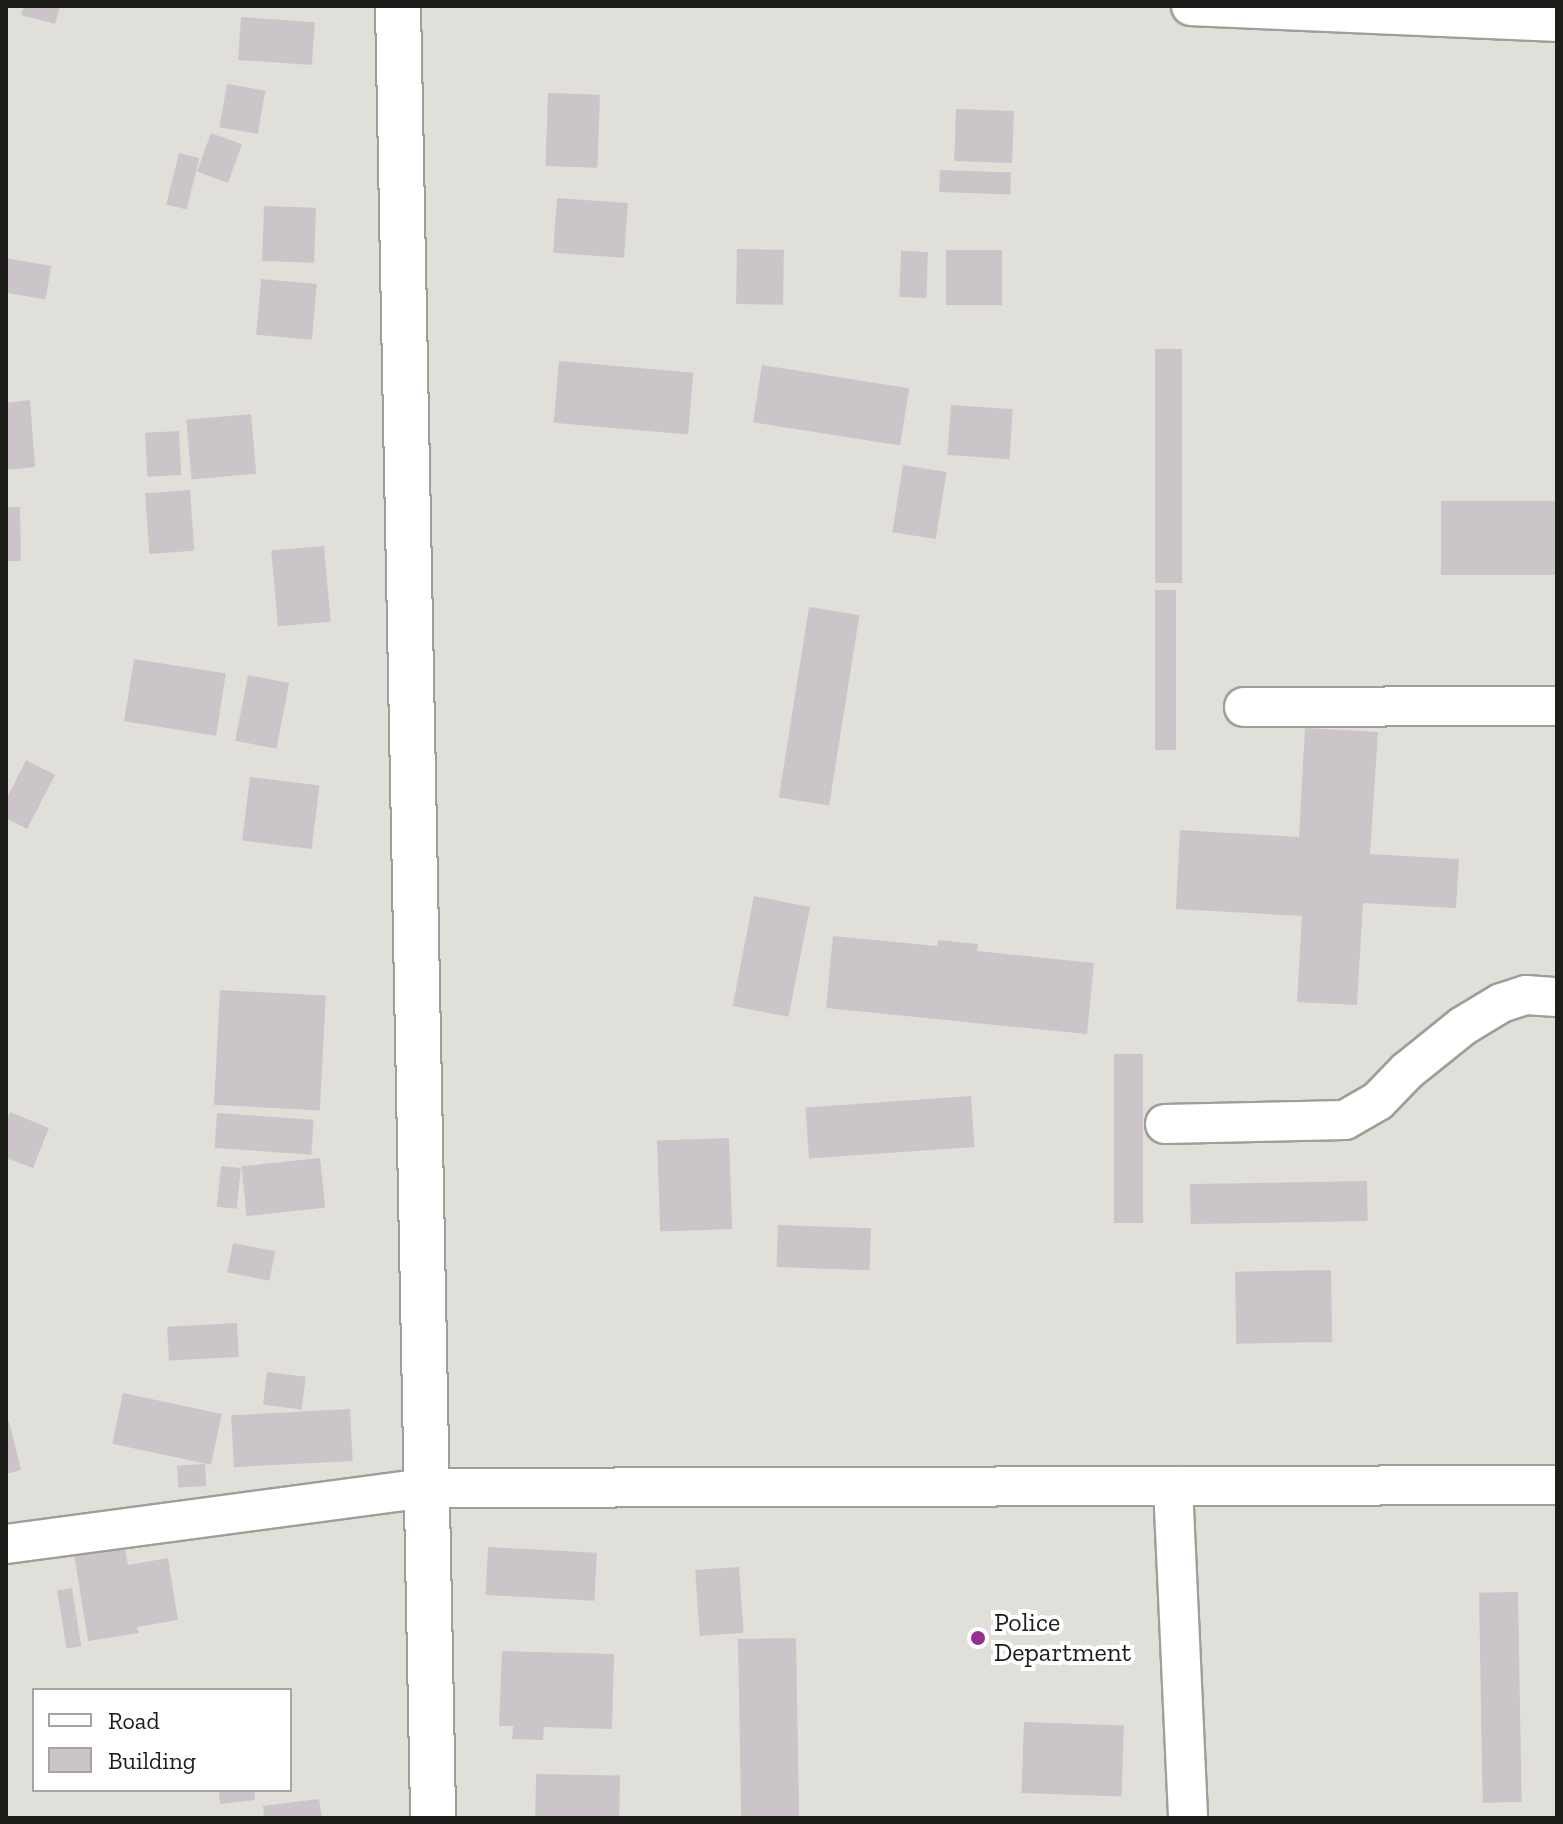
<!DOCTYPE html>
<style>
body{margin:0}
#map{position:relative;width:1563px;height:1824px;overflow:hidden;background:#e1dfd9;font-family:"Zilla Slab",serif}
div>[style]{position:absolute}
.building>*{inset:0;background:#cbc5ca;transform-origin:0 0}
.roads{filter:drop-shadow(2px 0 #9f9e97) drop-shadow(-2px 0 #9f9e97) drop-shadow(0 2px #9f9e97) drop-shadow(0 -2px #9f9e97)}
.minor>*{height:38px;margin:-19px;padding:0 19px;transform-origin:19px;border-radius:19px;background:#fff}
.highway>*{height:44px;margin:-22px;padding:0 22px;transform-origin:22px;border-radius:22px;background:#fff}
.dots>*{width:22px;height:22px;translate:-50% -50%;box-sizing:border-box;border:4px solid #fff;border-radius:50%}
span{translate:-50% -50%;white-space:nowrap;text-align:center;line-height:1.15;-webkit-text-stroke:8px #fff;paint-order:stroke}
.poi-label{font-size:26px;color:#1c1c19}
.left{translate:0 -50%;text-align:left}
.frame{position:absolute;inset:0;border:8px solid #1c1c19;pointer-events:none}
.legend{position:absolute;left:32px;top:1688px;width:260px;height:104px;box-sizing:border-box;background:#fff;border:2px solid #a4a4a3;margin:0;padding:10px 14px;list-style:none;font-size:24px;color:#1c1c19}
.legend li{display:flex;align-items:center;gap:16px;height:40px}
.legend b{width:40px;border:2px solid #a4a4a3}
</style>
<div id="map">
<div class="building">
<div style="clip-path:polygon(24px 6px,60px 6px,55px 24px,21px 15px)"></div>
<div style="left:241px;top:17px;width:74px;height:43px;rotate:4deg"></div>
<div style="left:227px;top:84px;width:39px;height:44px;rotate:10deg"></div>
<div style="left:548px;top:93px;width:52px;height:73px;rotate:2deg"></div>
<div style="left:956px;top:109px;width:58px;height:52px;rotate:2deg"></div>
<div style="left:211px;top:133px;width:33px;height:41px;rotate:20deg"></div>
<div style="left:179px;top:153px;width:21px;height:53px;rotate:14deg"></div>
<div style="left:940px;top:170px;width:71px;height:22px;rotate:2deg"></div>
<div style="left:557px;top:198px;width:71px;height:55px;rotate:4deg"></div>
<div style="left:264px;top:206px;width:52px;height:55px;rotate:2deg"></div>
<div style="left:737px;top:249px;width:47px;height:55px;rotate:1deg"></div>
<div style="left:946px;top:250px;width:56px;height:55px"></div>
<div style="left:901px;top:251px;width:27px;height:46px;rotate:2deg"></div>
<div style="left:6px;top:258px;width:46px;height:34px;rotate:10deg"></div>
<div style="left:261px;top:279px;width:56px;height:56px;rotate:5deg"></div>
<div style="left:1155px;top:349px;width:27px;height:234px"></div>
<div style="left:559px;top:361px;width:135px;height:62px;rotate:5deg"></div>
<div style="left:762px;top:365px;width:149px;height:58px;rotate:9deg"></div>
<div style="clip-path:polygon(30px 400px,35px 467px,6px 470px,6px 403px)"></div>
<div style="left:951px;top:405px;width:62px;height:50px;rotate:4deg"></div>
<div style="left:251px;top:414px;width:60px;height:65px;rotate:85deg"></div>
<div style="left:179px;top:431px;width:44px;height:34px;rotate:87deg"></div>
<div style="left:903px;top:465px;width:44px;height:68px;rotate:9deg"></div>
<div style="left:190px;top:490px;width:61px;height:45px;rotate:86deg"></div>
<div style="left:1557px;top:501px;width:74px;height:116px;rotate:90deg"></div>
<div style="left:20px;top:507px;width:54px;height:14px;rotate:89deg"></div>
<div style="left:324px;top:546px;width:76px;height:53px;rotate:85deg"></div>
<div style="left:1155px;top:590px;width:21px;height:160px"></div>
<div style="left:809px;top:607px;width:51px;height:193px;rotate:9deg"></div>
<div style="left:134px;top:659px;width:93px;height:63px;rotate:9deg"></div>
<div style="left:248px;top:675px;width:42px;height:67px;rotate:11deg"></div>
<div style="clip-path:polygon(1305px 728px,1378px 732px,1370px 854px,1459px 859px,1456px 908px,1363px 903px,1357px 1005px,1297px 1002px,1302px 916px,1176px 909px,1180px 830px,1299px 837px)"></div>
<div style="clip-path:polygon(26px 760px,55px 775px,27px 829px,6px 818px,6px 800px)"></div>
<div style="left:250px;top:777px;width:70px;height:64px;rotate:7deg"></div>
<div style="left:754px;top:896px;width:57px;height:112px;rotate:11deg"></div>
<div style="clip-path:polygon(833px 936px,937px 946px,938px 940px,978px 944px,977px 951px,1094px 963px,1087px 1034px,826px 1008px)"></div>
<div style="left:220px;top:990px;width:106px;height:115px;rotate:3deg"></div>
<div style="left:1114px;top:1054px;width:29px;height:169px"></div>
<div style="left:971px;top:1096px;width:51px;height:166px;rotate:86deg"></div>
<div style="clip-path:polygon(10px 1112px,49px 1128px,33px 1168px,6px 1158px,6px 1122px)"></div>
<div style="left:217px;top:1113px;width:97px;height:35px;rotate:4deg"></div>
<div style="left:729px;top:1138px;width:91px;height:72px;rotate:88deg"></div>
<div style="left:320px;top:1158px;width:50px;height:79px;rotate:84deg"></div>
<div style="left:221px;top:1166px;width:20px;height:41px;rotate:6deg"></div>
<div style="left:1367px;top:1181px;width:40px;height:177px;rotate:89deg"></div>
<div style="left:778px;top:1225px;width:93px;height:42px;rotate:2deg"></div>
<div style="left:233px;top:1243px;width:43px;height:30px;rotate:11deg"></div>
<div style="left:1331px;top:1270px;width:72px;height:96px;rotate:89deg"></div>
<div style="left:237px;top:1323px;width:34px;height:70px;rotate:87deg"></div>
<div style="left:267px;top:1372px;width:39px;height:33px;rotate:7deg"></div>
<div style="left:123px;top:1393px;width:101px;height:52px;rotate:12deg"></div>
<div style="left:350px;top:1409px;width:52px;height:119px;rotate:87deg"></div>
<div style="clip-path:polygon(6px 1421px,9px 1421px,21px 1470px,6px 1474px)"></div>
<div style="left:205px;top:1464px;width:22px;height:28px;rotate:87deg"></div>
<div style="clip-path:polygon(123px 1538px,128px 1565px,168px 1558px,178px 1620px,137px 1627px,139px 1633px,88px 1641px,73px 1547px)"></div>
<div style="left:488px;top:1547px;width:109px;height:48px;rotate:3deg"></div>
<div style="left:739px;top:1567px;width:66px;height:44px;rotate:86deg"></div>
<div style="left:72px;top:1588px;width:59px;height:15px;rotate:81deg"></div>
<div style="left:1518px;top:1592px;width:210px;height:39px;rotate:89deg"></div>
<div style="left:796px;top:1638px;width:180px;height:58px;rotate:89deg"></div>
<div style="clip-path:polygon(502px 1651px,614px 1654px,612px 1729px,544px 1727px,543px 1740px,512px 1739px,513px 1726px,499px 1726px)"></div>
<div style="left:1024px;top:1722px;width:100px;height:71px;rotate:2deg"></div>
<div style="left:536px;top:1774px;width:84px;height:44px;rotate:1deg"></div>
<div style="clip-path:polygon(219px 1790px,254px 1790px,255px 1800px,220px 1804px)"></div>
<div style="clip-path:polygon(319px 1799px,322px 1818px,264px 1818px,263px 1806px)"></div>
</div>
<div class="roads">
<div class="minor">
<div style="left:1191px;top:6px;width:366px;rotate:2.5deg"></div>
<div style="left:1244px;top:707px;width:313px;rotate:-0.2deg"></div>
<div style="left:1165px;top:1124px;width:180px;rotate:-1.3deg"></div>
<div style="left:1345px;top:1120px;width:38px;rotate:-30deg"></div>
<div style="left:1378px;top:1101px;width:42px;rotate:-46deg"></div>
<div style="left:1407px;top:1071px;width:72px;rotate:-38.8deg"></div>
<div style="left:1463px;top:1026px;width:44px;rotate:-31.2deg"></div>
<div style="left:1501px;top:1003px;width:26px;rotate:-18deg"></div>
<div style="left:1526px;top:995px;width:31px;rotate:4deg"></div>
<div style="left:1173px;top:1486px;width:332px;rotate:87.4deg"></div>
<div style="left:6px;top:1544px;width:424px;rotate:-7.6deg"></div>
<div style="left:426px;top:1488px;width:1131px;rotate:-0.15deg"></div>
</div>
<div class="highway">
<div style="left:398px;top:6px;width:1812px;rotate:88.89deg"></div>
</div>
</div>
<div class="dots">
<div style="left:978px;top:1638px;background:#972e92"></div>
</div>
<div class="poi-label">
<span class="left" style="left:994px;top:1638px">Police<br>Department</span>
</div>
<div class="frame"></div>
<ul class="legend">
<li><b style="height:10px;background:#fff"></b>Road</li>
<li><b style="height:22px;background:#cbc5ca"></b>Building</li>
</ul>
</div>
